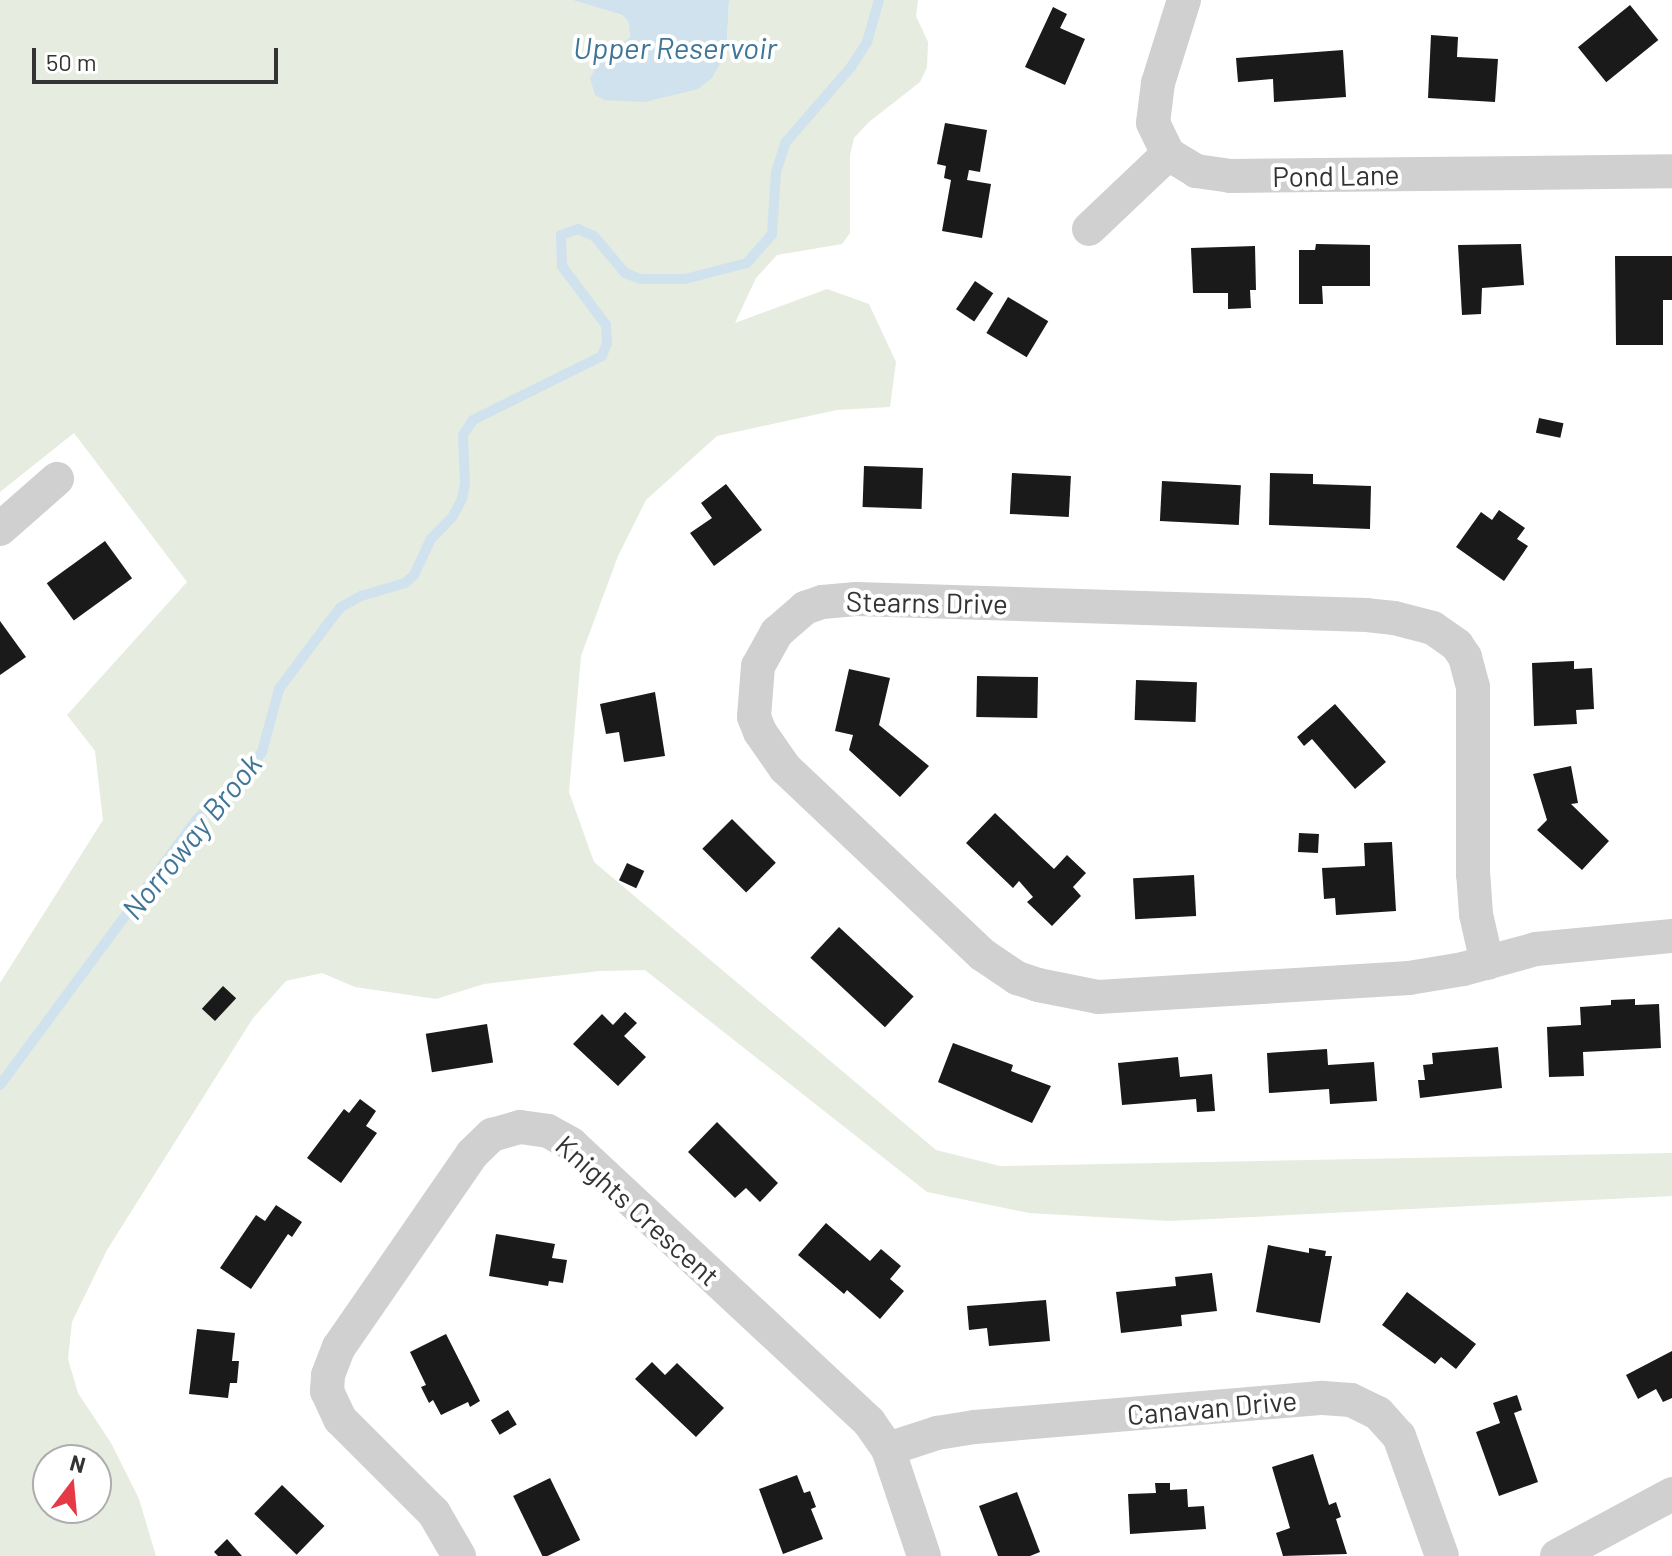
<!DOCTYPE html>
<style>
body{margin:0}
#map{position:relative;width:1672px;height:1556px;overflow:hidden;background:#fff;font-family:Barlow,sans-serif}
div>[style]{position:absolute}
.green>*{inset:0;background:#e6ecdf}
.water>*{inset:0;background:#cfe2ee}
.stream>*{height:10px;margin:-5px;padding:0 5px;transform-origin:5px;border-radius:5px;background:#cfe2ee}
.building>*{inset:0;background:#1a1a1a;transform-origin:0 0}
.minor>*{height:34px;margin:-17px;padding:0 17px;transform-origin:17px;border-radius:17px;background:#d0d0d0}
span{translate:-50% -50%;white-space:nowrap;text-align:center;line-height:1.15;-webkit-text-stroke:8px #fff;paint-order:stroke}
.street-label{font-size:28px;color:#333}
.water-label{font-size:30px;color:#3f7597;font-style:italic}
.north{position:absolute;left:32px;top:1444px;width:80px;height:80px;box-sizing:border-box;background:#fff;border:2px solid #adadad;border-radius:50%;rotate:16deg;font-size:22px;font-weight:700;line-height:32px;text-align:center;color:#333}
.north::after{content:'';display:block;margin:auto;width:28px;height:36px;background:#e63946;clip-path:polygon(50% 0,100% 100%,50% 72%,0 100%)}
.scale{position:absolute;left:32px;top:48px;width:246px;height:36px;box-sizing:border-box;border:4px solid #333;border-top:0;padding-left:10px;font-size:24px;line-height:28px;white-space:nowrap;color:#333;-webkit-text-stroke:6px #fff;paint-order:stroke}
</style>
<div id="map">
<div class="green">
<div style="clip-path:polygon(evenodd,0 0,572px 0,622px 15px,628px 21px,630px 37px,601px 59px,652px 100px,662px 97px,727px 43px,729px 0,918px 0,916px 16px,928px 42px,927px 67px,920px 82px,869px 122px,854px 138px,850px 155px,850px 233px,842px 244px,777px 255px,756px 278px,735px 323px,827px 289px,869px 304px,896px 362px,890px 407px,837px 410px,717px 436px,646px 500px,618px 556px,581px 656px,569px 792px,594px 862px,936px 1150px,1000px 1166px,1672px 1153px,1672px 1196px,1170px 1221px,1029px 1213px,927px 1192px,645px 970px,600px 971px,484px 984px,436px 999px,355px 987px,322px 973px,286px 981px,253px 1018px,107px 1250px,72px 1322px,68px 1359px,78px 1393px,111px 1443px,139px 1499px,156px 1556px,0 1556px,0 983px,103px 820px,95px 751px,67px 715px,187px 582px,74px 433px,0 492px,0 0,48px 1460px,96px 1460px,96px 1508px,48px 1508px,48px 1460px)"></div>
</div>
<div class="water">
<div style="clip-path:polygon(572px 0,729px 0,727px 43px,721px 62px,712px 78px,698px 89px,645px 102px,604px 100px,595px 95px,590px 78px,601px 59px,630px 37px,628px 21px,622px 15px)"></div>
</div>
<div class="stream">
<div style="left:0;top:1085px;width:331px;rotate:-53.5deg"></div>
<div style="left:197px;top:819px;width:69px;rotate:-43.2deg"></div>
<div style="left:247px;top:772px;width:25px;rotate:-53deg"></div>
<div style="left:262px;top:752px;width:65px;rotate:-74.9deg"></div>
<div style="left:279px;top:689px;width:79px;rotate:-53.3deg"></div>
<div style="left:326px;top:626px;width:24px;rotate:-52deg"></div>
<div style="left:341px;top:607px;width:23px;rotate:-29deg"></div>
<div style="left:361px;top:596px;width:46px;rotate:-16.5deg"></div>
<div style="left:405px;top:583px;width:12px;rotate:-42deg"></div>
<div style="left:414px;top:575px;width:38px;rotate:-65deg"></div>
<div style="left:430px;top:540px;width:33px;rotate:-46deg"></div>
<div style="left:453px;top:516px;width:19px;rotate:-62deg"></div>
<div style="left:462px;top:499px;width:16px;rotate:-79deg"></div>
<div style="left:465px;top:483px;width:48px;rotate:-92.4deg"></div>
<div style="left:463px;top:435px;width:18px;rotate:-56deg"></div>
<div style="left:473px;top:420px;width:144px;rotate:-26.4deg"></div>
<div style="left:602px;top:356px;width:14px;rotate:-69deg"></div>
<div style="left:607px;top:343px;width:18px;rotate:-93deg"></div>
<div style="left:606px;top:325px;width:74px;rotate:-126.7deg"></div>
<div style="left:562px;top:266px;width:31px;rotate:-92deg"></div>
<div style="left:561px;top:235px;width:18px;rotate:-19deg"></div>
<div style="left:578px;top:229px;width:17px;rotate:24deg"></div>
<div style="left:594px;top:236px;width:48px;rotate:50deg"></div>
<div style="left:625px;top:273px;width:17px;rotate:21deg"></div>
<div style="left:641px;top:279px;width:44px"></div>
<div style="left:685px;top:279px;width:64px;rotate:-14.5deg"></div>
<div style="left:747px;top:263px;width:38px;rotate:-49deg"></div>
<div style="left:772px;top:234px;width:62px;rotate:-86.3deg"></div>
<div style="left:776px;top:172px;width:32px;rotate:-72deg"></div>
<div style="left:786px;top:142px;width:99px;rotate:-49.1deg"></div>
<div style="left:851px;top:67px;width:30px;rotate:-57deg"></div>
<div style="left:867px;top:42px;width:44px;rotate:-74.1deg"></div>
</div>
<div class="building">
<div style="left:1630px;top:5px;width:45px;height:67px;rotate:51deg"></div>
<div style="clip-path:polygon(1053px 7px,1067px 14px,1060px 28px,1085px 39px,1065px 85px,1025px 67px)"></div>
<div style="clip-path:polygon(1431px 35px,1458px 37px,1457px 57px,1498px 59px,1495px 102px,1428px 98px)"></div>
<div style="clip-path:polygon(1343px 50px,1346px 97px,1274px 102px,1273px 79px,1238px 82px,1236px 58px)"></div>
<div style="clip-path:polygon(945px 123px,987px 130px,980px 172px,969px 170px,967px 180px,991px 184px,982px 238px,942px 231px,951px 180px,944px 178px,946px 166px,937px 164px)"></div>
<div style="clip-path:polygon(1316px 244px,1370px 245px,1370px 286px,1322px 286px,1323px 304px,1299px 304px,1299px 250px,1315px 250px)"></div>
<div style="clip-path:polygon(1521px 244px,1524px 285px,1482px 288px,1481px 314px,1462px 315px,1458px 245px)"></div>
<div style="clip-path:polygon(1255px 246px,1256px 290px,1250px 290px,1251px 308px,1228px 309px,1228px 293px,1193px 293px,1191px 248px)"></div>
<div style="clip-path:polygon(1615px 256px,1672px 256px,1672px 300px,1663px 300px,1663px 345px,1616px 345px)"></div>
<div style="left:975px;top:281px;width:22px;height:34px;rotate:34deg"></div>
<div style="left:1008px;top:297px;width:47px;height:42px;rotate:31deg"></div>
<div style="left:1539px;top:418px;width:25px;height:15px;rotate:12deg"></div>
<div style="left:864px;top:466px;width:59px;height:41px;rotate:2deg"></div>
<div style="left:1012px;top:473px;width:59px;height:41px;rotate:3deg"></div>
<div style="clip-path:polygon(1270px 473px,1313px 474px,1313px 484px,1371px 486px,1370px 529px,1269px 525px)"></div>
<div style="left:1162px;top:481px;width:79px;height:40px;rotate:3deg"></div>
<div style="clip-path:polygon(726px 484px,762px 530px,714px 566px,690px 533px,712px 518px,701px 503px)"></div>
<div style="clip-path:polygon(1499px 510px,1525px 528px,1517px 539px,1528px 546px,1504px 581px,1456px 547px,1481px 512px,1492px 520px)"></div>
<div style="left:105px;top:541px;width:46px;height:72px;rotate:54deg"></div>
<div style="clip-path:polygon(0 621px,26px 657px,0 675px)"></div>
<div style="clip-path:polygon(1574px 661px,1574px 669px,1592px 668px,1594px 709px,1576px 710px,1577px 724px,1534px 726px,1532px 663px)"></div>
<div style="clip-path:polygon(849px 669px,890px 678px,879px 725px,929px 766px,900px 797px,849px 750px,853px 735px,835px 731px)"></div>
<div style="left:977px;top:676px;width:61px;height:41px;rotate:1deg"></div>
<div style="left:1136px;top:680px;width:61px;height:40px;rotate:2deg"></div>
<div style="clip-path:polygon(655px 692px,665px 756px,624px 762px,619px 732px,606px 734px,600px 704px)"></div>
<div style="clip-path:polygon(1335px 704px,1386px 762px,1355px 789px,1312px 739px,1304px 746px,1297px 737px)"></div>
<div style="clip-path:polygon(1571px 766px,1578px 803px,1571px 804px,1609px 841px,1582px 870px,1537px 830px,1547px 820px,1533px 774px)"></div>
<div style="clip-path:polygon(995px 813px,1054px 869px,1067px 855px,1086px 873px,1073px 887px,1081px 896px,1052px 926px,1027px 902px,1033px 897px,1019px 881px,1013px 888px,966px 843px)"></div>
<div style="left:732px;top:819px;width:62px;height:42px;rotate:45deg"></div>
<div style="left:1299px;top:833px;width:20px;height:19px;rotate:3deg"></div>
<div style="clip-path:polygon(1392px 842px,1396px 911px,1336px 915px,1335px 898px,1324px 899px,1322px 868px,1365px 866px,1364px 843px)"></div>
<div style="left:627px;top:863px;width:19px;height:19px;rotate:25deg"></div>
<div style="left:1194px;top:875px;width:41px;height:61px;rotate:87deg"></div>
<div style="left:839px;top:927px;width:102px;height:42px;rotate:43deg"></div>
<div style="left:223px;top:986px;width:18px;height:31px;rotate:43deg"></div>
<div style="clip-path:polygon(1635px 999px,1635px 1005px,1659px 1004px,1661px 1048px,1583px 1052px,1584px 1076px,1549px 1077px,1547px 1027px,1581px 1025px,1580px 1007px,1611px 1005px,1611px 1000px)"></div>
<div style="clip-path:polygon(625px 1012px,637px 1023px,624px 1036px,646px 1057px,618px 1086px,573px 1044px,602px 1014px,613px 1025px)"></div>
<div style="left:487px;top:1024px;width:39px;height:62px;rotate:81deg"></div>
<div style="clip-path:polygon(953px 1043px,1013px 1065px,1011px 1071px,1051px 1086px,1032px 1123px,938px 1082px)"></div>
<div style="clip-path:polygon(1498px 1047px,1502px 1088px,1420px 1098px,1418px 1080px,1425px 1080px,1423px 1065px,1433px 1064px,1432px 1053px)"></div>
<div style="clip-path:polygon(1327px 1049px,1328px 1065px,1374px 1062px,1377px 1101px,1330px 1104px,1329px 1089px,1269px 1093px,1267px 1053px)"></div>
<div style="clip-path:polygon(1178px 1057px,1180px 1077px,1212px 1074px,1215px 1111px,1197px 1112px,1196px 1099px,1122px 1105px,1118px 1063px)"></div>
<div style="clip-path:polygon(360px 1099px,376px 1111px,366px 1126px,377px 1133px,341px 1183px,307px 1158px,344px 1109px,349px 1113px)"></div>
<div style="clip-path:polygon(717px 1122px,778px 1183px,760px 1202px,746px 1188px,735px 1198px,688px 1152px)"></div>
<div style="clip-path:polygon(276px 1205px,302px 1222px,292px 1237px,288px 1234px,251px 1289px,220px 1268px,256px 1215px,265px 1221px)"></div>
<div style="clip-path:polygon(826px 1223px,870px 1261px,881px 1249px,901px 1266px,890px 1279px,904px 1291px,880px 1319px,847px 1290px,844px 1294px,798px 1255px)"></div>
<div style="clip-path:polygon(496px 1234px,555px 1244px,552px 1258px,567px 1260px,563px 1283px,549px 1281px,548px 1286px,489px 1276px)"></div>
<div style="clip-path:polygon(1268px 1245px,1309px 1253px,1309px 1248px,1326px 1251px,1325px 1256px,1332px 1256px,1320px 1323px,1256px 1312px)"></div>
<div style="clip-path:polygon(1212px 1273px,1217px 1311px,1181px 1315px,1182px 1326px,1121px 1333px,1116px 1292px,1176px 1286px,1175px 1277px)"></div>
<div style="clip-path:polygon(1407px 1292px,1476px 1344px,1456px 1369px,1441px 1357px,1435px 1364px,1382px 1325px)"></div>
<div style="clip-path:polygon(1046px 1300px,1050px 1341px,989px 1346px,987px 1328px,969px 1330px,967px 1306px)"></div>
<div style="clip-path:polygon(197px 1329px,235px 1333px,232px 1361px,239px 1361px,237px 1383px,230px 1383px,228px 1398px,189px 1394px)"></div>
<div style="clip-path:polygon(446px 1334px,480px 1401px,470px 1407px,468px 1402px,441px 1415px,433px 1400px,429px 1403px,421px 1387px,426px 1385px,410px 1352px)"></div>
<div style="clip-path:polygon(1672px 1351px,1672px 1398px,1663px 1402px,1656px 1389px,1638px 1399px,1626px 1375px)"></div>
<div style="clip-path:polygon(652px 1362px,665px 1375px,677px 1363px,724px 1408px,696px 1437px,635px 1379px)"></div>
<div style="clip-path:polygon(1517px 1395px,1522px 1410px,1514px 1413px,1538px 1482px,1499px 1496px,1476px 1432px,1500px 1423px,1493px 1403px)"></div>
<div style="left:508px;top:1410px;width:17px;height:20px;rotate:59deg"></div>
<div style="clip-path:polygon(1313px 1454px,1329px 1505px,1336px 1502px,1341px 1517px,1336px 1519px,1347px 1554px,1283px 1556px,1276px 1533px,1290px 1528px,1272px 1467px)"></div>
<div style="clip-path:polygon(797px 1475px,804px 1493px,810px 1491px,816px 1507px,811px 1509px,823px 1539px,783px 1554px,759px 1489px)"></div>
<div style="left:550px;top:1478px;width:69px;height:41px;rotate:64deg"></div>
<div style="clip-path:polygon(1155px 1483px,1170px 1483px,1170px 1490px,1187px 1489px,1188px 1507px,1204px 1506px,1206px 1529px,1130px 1534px,1128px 1494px,1156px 1493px)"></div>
<div style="left:282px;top:1485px;width:59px;height:40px;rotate:44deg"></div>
<div style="clip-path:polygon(1017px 1492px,1040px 1552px,1030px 1556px,998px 1556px,979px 1506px)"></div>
<div style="clip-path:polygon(227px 1539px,242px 1556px,218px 1556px,214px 1552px)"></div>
</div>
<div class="minor">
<div style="left:1184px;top:0;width:87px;rotate:107.4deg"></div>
<div style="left:1158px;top:83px;width:40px;rotate:97.1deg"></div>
<div style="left:1153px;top:123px;width:34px;rotate:64deg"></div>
<div style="left:1168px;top:154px;width:33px;rotate:31deg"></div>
<div style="left:1196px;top:171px;width:34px;rotate:8deg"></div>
<div style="left:1230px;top:176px;width:442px;rotate:-0.6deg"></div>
<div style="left:1089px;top:229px;width:109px;rotate:-43.5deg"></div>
<div style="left:0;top:529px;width:76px;rotate:-41.3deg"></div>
<div style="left:1487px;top:963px;width:50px;rotate:-102.7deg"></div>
<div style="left:1476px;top:914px;width:39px;rotate:-94deg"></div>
<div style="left:1473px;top:875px;width:188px;rotate:-90deg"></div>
<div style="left:1473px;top:687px;width:31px;rotate:-105deg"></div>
<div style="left:1465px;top:657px;width:14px;rotate:-124deg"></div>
<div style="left:1457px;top:645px;width:29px;rotate:-145deg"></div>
<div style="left:1433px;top:628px;width:40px;rotate:-165.6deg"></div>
<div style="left:1394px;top:618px;width:27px;rotate:-174deg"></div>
<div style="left:1367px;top:615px;width:511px;rotate:-178.21deg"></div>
<div style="left:856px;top:599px;width:34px;rotate:175deg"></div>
<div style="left:822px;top:602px;width:18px;rotate:161deg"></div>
<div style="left:805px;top:608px;width:37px;rotate:139deg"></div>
<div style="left:777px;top:632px;width:39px;rotate:119deg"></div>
<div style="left:758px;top:666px;width:51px;rotate:94.5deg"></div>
<div style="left:754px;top:717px;width:16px;rotate:68deg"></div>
<div style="left:760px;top:732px;width:44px;rotate:55.2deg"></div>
<div style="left:785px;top:768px;width:272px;rotate:43.4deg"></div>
<div style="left:983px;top:955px;width:41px;rotate:34.1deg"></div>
<div style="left:1017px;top:978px;width:22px;rotate:18deg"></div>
<div style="left:1038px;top:985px;width:61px;rotate:11.3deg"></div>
<div style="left:1098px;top:997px;width:312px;rotate:-3.5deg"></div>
<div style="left:1409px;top:978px;width:55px;rotate:-9.5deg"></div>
<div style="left:1463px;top:969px;width:76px;rotate:-15.3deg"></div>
<div style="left:1536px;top:949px;width:137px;rotate:-5.5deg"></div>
<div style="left:888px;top:1449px;width:52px;rotate:-18.1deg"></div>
<div style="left:937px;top:1433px;width:38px;rotate:-9deg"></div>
<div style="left:975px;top:1427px;width:349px;rotate:-4.8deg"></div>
<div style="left:1323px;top:1398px;width:28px;rotate:4deg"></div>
<div style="left:1351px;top:1400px;width:30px;rotate:26deg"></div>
<div style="left:1378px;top:1413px;width:31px;rotate:48deg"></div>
<div style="left:1399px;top:1436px;width:127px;rotate:70.3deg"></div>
<div style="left:459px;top:1556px;width:50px;rotate:-120.2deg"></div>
<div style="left:434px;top:1513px;width:133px;rotate:-135deg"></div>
<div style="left:340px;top:1419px;width:31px;rotate:-115deg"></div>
<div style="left:327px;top:1391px;width:16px;rotate:-86deg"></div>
<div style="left:328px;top:1375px;width:30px;rotate:-69deg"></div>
<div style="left:339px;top:1347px;width:234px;rotate:-55.4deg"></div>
<div style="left:472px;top:1154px;width:28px;rotate:-44deg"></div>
<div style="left:492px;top:1135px;width:29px;rotate:-16deg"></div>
<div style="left:520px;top:1127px;width:28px;rotate:8deg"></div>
<div style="left:548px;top:1131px;width:26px;rotate:29deg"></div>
<div style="left:571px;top:1144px;width:408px;rotate:43deg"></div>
<div style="left:869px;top:1422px;width:33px;rotate:55deg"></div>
<div style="left:888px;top:1449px;width:113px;rotate:71.4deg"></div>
<div style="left:1557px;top:1556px;width:131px;rotate:-28.3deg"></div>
</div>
<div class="street-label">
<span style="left:1336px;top:175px;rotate:-1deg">Pond Lane</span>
<span style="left:927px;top:602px;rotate:1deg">Stearns Drive</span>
<span style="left:638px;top:1210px;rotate:42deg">Knights Crescent</span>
<span style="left:1212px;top:1407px;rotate:-5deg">Canavan Drive</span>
</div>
<div class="water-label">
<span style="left:675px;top:47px">Upper Reservoir</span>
<span style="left:191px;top:836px;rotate:-51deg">Norroway Brook</span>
</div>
<div class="north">N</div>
<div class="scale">50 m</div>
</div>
